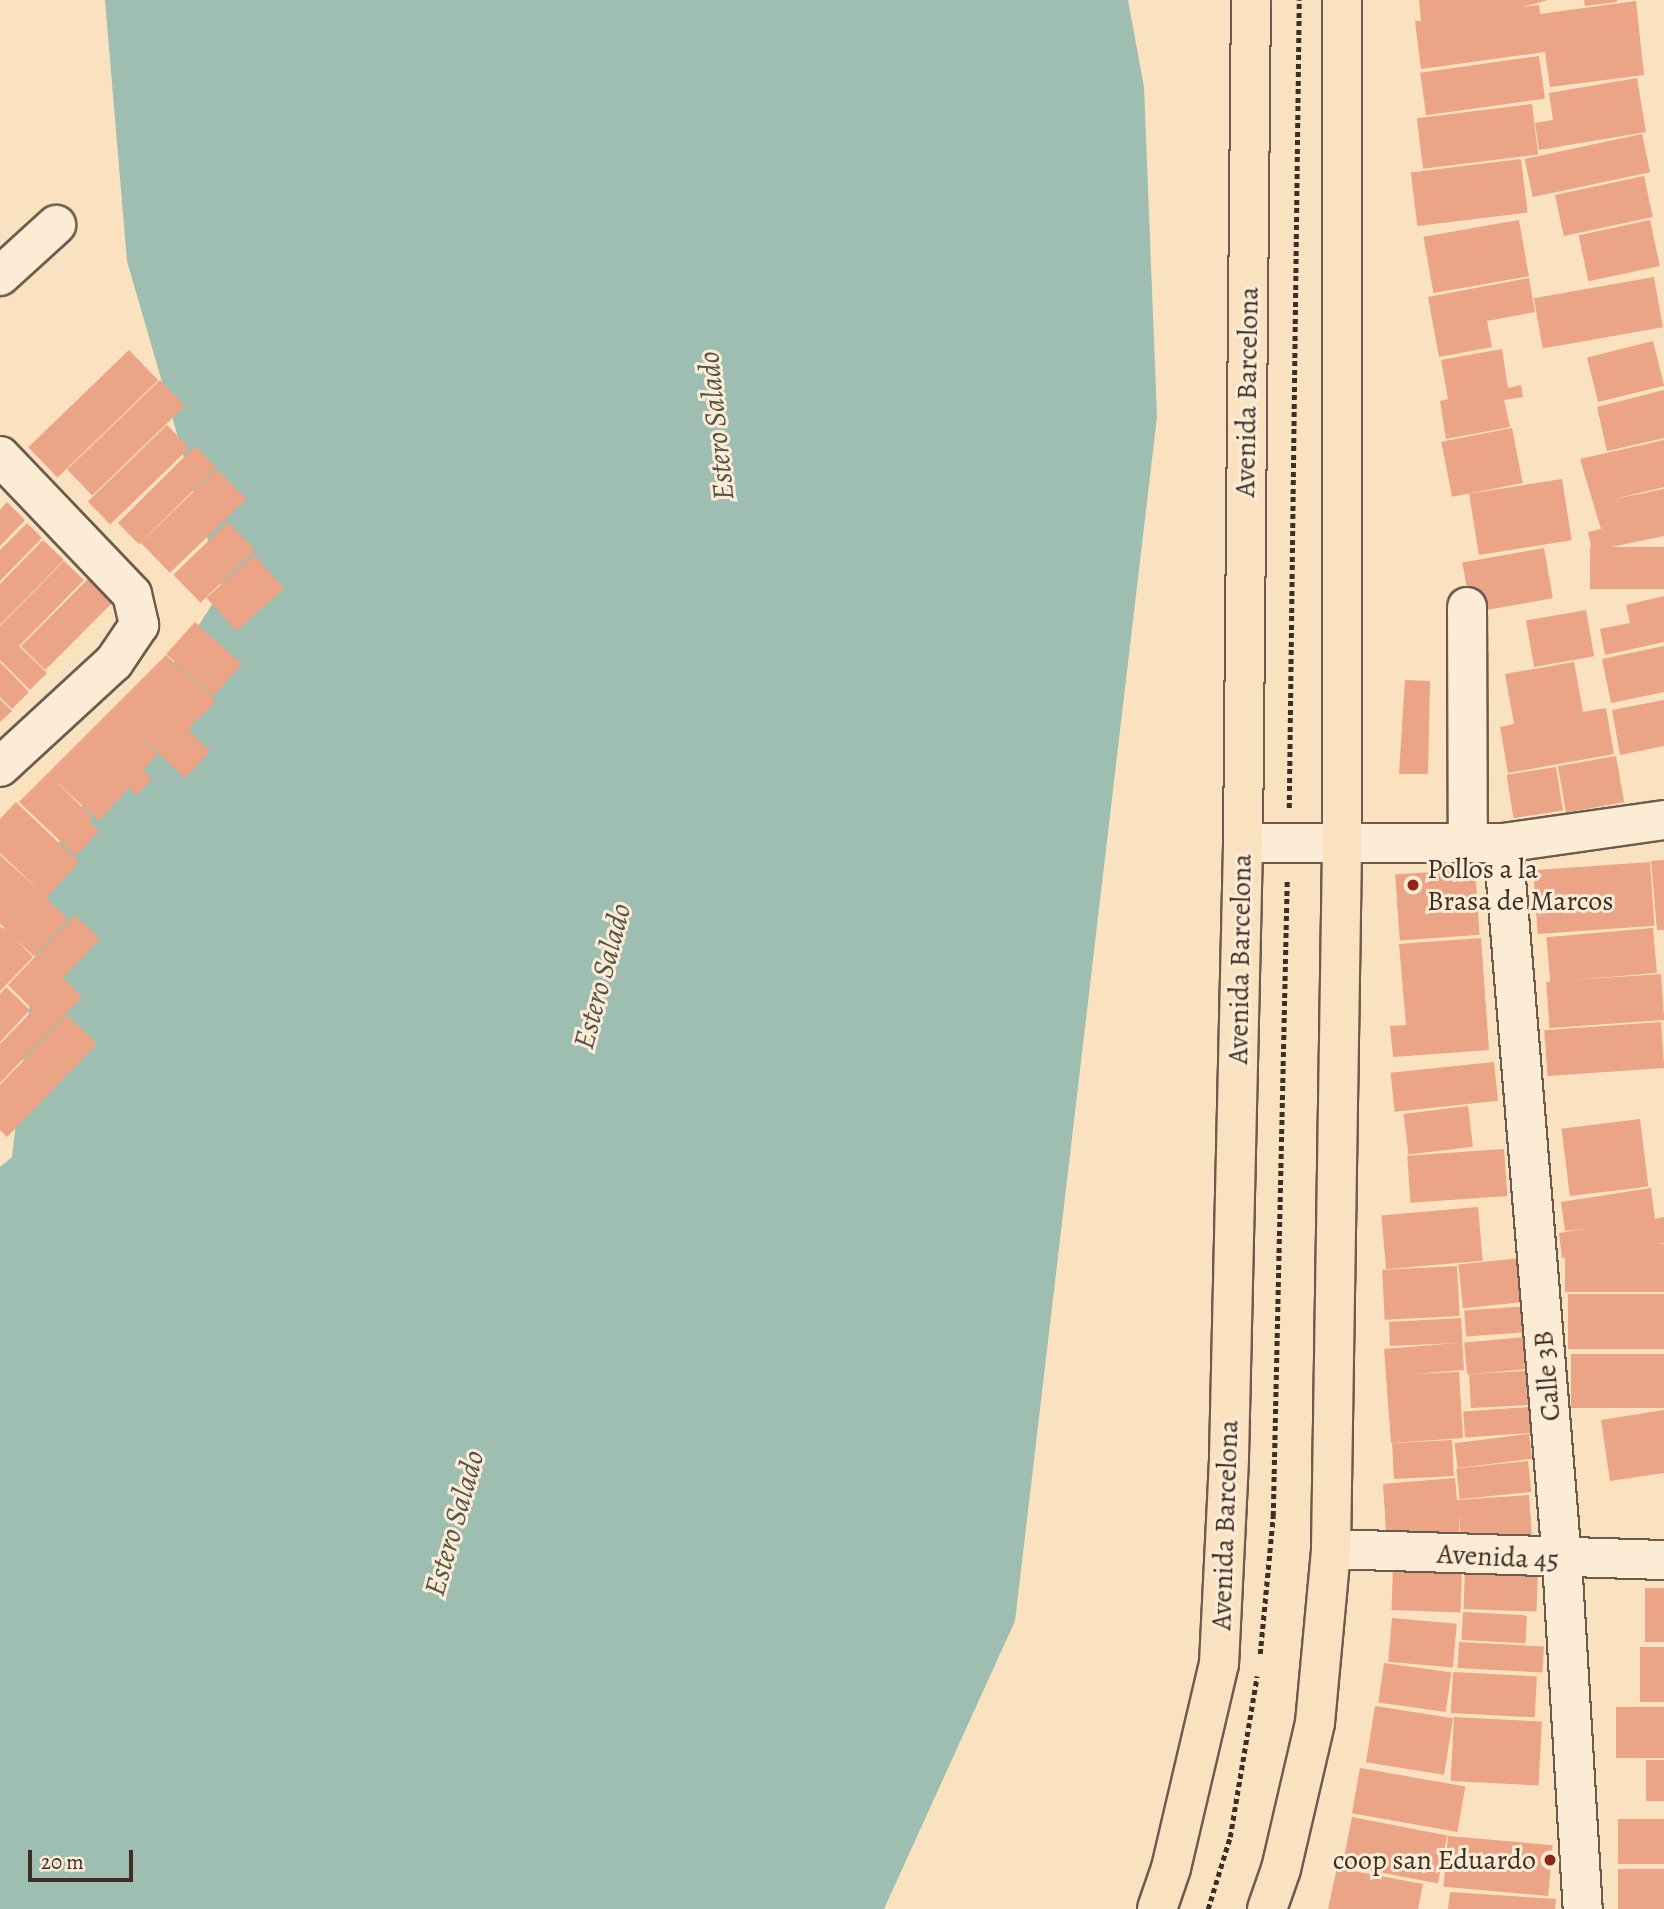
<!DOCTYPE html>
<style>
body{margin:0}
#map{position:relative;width:1664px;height:1909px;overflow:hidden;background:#fae1bf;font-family:Alegreya,serif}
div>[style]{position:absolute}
.water>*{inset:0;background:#9ebeb1}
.building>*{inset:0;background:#eba485;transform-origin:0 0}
.path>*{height:4.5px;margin-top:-2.25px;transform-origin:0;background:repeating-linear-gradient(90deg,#3c2f27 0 5px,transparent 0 8.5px)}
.roads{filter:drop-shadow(2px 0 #6c5c4d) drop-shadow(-2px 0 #6c5c4d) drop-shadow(0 2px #6c5c4d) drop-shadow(0 -2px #6c5c4d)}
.minor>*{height:38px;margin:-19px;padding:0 19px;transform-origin:19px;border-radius:19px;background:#fcecd5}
.major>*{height:38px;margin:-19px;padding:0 19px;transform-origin:19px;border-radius:19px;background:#fae1bf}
.dots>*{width:19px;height:19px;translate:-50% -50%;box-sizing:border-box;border:4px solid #fcecd5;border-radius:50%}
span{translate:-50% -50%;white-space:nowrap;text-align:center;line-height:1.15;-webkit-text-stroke:6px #fcecd5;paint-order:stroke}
.street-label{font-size:28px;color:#3c2f27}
.poi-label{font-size:28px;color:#3c2f27}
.left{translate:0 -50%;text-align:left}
.right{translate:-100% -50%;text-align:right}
.water-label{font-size:30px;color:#54534a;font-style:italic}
.scale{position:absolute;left:28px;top:1850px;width:105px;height:32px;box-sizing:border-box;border:4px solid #3c2f27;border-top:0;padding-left:9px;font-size:21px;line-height:24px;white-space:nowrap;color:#3c2f27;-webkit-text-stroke:5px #fcecd5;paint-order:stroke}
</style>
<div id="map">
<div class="water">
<div style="clip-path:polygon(105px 0,1128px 0,1144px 87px,1157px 417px,1015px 1621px,884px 1909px,0 1909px,0 1167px,12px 1157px,46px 863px,222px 589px,127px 261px)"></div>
</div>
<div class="building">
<div style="clip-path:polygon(1419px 0,1548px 0,1522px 7px,1539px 5px,1540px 14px,1636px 1px,1644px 75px,1550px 87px,1545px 52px,1421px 69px,1415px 21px,1421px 21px)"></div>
<div style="clip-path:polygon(1584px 0,1617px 0,1617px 2px,1585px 6px)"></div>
<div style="left:1539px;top:56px;width:43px;height:120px;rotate:82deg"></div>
<div style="clip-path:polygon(1637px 78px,1646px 132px,1539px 150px,1535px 123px,1553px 120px,1549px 93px)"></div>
<div style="left:1532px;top:104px;width:51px;height:116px;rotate:83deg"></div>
<div style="left:1642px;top:134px;width:39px;height:120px;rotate:78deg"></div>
<div style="left:1521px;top:159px;width:54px;height:111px;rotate:83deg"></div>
<div style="left:1644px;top:176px;width:42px;height:91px;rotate:78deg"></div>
<div style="left:1519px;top:220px;width:57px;height:97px;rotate:80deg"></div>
<div style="left:1650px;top:220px;width:47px;height:73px;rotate:78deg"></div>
<div style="left:1654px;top:277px;width:51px;height:122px;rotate:80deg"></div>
<div style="clip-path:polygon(1529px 278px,1535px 312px,1487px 321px,1492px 347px,1439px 357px,1428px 297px)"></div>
<div style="left:1653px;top:341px;width:46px;height:68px;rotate:76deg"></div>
<div style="clip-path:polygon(1502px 349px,1508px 388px,1521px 385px,1523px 397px,1504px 400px,1510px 427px,1446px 439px,1440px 401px,1448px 399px,1441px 360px)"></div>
<div style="left:129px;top:350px;width:42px;height:140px;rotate:46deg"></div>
<div style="left:160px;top:380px;width:36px;height:129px;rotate:46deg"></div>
<div style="clip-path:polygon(1664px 390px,1664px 438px,1607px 451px,1597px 407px)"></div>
<div style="left:167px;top:425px;width:32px;height:110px;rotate:46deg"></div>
<div style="left:1512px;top:428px;width:56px;height:72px;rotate:79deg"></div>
<div style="clip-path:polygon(1664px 440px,1664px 487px,1610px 500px,1664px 489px,1664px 536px,1592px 551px,1588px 532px,1601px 529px,1580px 459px)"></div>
<div style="left:195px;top:446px;width:30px;height:109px;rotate:45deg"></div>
<div style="left:217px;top:469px;width:42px;height:106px;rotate:46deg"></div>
<div style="left:1562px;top:479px;width:62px;height:94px;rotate:81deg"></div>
<div style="clip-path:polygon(7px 502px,25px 520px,0 546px,0 510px)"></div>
<div style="left:228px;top:522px;width:39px;height:76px;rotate:46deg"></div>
<div style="clip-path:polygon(27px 523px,42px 538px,0 581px,0 550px)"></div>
<div style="clip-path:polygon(43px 540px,64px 560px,0 625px,0 584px)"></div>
<div style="left:1664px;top:547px;width:42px;height:74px;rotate:90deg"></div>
<div style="left:1544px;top:548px;width:51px;height:83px;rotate:80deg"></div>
<div style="left:254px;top:555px;width:45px;height:64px;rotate:48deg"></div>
<div style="clip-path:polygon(64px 561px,84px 580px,19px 646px,47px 673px,30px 690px,0 660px,0 626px)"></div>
<div style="left:89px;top:578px;width:34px;height:96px;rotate:45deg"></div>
<div style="clip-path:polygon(1664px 596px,1664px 642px,1605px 655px,1600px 629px,1630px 623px,1626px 605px)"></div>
<div style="left:1586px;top:610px;width:47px;height:61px;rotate:80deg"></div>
<div style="left:195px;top:622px;width:63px;height:43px;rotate:42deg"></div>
<div style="clip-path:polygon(1664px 646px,1664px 692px,1611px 703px,1602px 659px)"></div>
<div style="clip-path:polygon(166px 655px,216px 700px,197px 721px,181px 708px,196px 722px,188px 730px,210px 751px,185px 778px,134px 731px,157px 755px,143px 770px,152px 779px,137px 795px,129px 788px,99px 821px,53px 779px,93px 818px,89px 821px,99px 831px,76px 856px,19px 802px)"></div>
<div style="clip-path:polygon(0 662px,29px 692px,12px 709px,0 697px)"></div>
<div style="clip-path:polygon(1574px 662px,1583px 712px,1606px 708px,1614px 754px,1508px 773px,1500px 727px,1514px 724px,1505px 674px)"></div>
<div style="clip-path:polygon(1405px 680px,1430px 681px,1428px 774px,1399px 774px)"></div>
<div style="clip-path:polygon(0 699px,12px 711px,0 722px)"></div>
<div style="clip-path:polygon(1664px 700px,1664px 746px,1620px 755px,1612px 710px)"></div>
<div style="left:1616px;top:756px;width:47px;height:59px;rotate:80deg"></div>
<div style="left:1556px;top:767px;width:44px;height:50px;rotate:81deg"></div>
<div style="clip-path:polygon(16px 802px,79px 862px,46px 898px,68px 919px,34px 956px,16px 940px,33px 957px,0 991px,0 927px,6px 929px,0 924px,0 855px,39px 890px,0 853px,0 819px)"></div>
<div style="clip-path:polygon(1664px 860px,1664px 930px,1657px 930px,1651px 861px)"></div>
<div style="left:1650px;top:862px;width:64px;height:117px;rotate:86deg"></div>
<div style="left:1475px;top:869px;width:66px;height:80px;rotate:86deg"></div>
<div style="clip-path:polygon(75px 915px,100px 939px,63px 978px,82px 997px,0 1083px,0 1044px,33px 1010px,8px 985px)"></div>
<div style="left:1653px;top:928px;width:45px;height:107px;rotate:85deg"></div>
<div style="clip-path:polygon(1481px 938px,1489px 1050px,1393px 1057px,1390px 1026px,1406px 1025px,1399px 944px)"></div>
<div style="left:1661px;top:974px;width:46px;height:115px;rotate:86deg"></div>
<div style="clip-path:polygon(6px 987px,30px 1010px,0 1042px,0 994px)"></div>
<div style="clip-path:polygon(67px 1015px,97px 1044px,7px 1137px,0 1130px,0 1085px)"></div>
<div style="left:1661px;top:1022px;width:46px;height:117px;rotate:86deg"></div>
<div style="left:1494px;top:1062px;width:39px;height:104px;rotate:84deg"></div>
<div style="left:1468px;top:1106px;width:41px;height:65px;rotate:83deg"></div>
<div style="left:1640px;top:1119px;width:68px;height:79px;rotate:83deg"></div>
<div style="left:1504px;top:1149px;width:47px;height:97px;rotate:86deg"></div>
<div style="clip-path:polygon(1651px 1188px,1655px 1219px,1664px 1217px,1664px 1243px,1562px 1258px,1559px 1233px,1590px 1228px,1565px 1231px,1561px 1202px)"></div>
<div style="left:1478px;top:1207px;width:54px;height:97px;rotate:85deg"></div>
<div style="left:1664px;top:1244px;width:48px;height:99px;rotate:90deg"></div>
<div style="left:1521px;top:1258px;width:44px;height:63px;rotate:84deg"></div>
<div style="left:1457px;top:1266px;width:50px;height:75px;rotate:87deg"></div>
<div style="left:1664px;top:1294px;width:55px;height:96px;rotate:90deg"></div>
<div style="left:1529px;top:1306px;width:26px;height:65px;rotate:86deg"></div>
<div style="clip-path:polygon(1461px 1318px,1464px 1370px,1413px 1374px,1459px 1372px,1463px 1438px,1391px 1443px,1384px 1349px,1458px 1343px,1390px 1346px,1389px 1322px)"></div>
<div style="left:1527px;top:1337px;width:32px;height:63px;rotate:85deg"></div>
<div style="left:1664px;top:1354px;width:54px;height:93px;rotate:90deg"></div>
<div style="left:1528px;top:1371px;width:34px;height:59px;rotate:87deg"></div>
<div style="left:1529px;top:1407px;width:26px;height:66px;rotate:86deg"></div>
<div style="clip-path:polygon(1664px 1410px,1664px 1473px,1610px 1481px,1601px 1420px)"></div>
<div style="left:1529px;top:1434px;width:25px;height:75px;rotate:83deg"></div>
<div style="left:1452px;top:1440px;width:36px;height:60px;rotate:87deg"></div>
<div style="left:1528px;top:1461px;width:31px;height:72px;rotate:84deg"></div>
<div style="clip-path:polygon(1455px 1478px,1457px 1500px,1529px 1495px,1532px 1538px,1461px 1543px,1459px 1513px,1459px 1541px,1387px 1547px,1383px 1484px)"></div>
<div style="left:1393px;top:1567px;width:69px;height:43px;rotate:2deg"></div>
<div style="left:1465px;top:1568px;width:73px;height:41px;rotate:2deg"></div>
<div style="left:1645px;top:1588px;width:19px;height:54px"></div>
<div style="left:1463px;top:1612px;width:64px;height:28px;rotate:3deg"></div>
<div style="left:1392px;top:1618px;width:65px;height:44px;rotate:5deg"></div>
<div style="left:1459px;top:1642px;width:85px;height:26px;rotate:3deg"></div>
<div style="left:1640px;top:1647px;width:24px;height:55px"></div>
<div style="left:1384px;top:1663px;width:68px;height:40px;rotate:8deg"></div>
<div style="left:1453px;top:1672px;width:84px;height:41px;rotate:3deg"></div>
<div style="left:1375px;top:1706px;width:79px;height:57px;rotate:9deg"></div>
<div style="left:1616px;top:1707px;width:48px;height:51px"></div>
<div style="left:1454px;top:1717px;width:88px;height:64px;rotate:3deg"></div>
<div style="left:1646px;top:1760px;width:18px;height:41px"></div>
<div style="left:1360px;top:1768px;width:107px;height:46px;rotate:10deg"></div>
<div style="left:1352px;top:1817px;width:97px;height:49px;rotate:11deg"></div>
<div style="left:1664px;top:1819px;width:45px;height:46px;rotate:90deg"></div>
<div style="left:1448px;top:1836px;width:105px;height:51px;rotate:5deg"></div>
<div style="clip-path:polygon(1337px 1868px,1423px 1884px,1418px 1909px,1328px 1909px)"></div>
<div style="left:1664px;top:1869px;width:40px;height:46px;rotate:90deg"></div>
<div style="clip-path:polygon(1450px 1892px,1556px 1899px,1555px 1909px,1448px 1909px)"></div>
</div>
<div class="path">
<div style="left:1289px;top:808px;width:808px;rotate:-89.29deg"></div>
<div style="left:1260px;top:1654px;width:139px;rotate:-84.6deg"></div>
<div style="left:1273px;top:1516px;width:637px;rotate:-88.74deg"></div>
<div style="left:1208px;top:1909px;width:75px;rotate:-73deg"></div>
<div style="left:1230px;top:1837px;width:163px;rotate:-80.5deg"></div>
</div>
<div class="roads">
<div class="minor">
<div style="left:0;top:276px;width:76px;rotate:-42.3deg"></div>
<div style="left:0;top:456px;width:191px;rotate:46.3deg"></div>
<div style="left:132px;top:594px;width:32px;rotate:77deg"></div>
<div style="left:139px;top:625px;width:45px;rotate:124deg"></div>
<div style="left:114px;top:662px;width:155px;rotate:137.4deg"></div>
<div style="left:1467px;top:607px;width:236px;rotate:89.8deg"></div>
<div style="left:1243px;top:843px;width:260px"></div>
<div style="left:1503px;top:843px;width:163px;rotate:-8.1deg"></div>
<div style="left:1503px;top:843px;width:719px;rotate:85.3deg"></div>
<div style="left:1562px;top:1560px;width:350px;rotate:86.6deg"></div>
<div style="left:1331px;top:1549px;width:333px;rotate:1.9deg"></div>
</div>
<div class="major">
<div style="left:1157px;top:1909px;width:43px;rotate:-71.1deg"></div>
<div style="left:1171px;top:1868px;width:210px;rotate:-76.8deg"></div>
<div style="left:1219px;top:1664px;width:207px;rotate:-87.2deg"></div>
<div style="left:1229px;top:1457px;width:614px;rotate:-88.69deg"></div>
<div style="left:1243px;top:843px;width:843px;rotate:-89.46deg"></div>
<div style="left:1267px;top:1909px;width:42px;rotate:-70.7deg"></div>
<div style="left:1281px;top:1869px;width:150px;rotate:-76.9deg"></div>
<div style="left:1315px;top:1723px;width:175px;rotate:-84.7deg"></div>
<div style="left:1331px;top:1549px;width:704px;rotate:-89.1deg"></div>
<div style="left:1342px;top:845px;width:845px;rotate:-90deg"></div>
</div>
</div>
<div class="dots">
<div style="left:1413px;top:885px;background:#8f2418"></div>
<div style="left:1550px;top:1860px;background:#8f2418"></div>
</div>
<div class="street-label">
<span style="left:1247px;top:392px;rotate:-89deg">Avenida Barcelona</span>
<span style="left:1240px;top:959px;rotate:-89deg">Avenida Barcelona</span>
<span style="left:1547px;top:1376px;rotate:-95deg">Calle 3B</span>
<span style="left:1225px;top:1525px;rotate:-88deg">Avenida Barcelona</span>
<span style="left:1498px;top:1557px;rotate:3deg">Avenida 45</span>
</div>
<div class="poi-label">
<span class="left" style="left:1427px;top:885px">Pollos a la<br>Brasa de Marcos</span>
<span class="right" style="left:1536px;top:1860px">coop san Eduardo</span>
</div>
<div class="water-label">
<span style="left:716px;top:426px;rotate:-96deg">Estero Salado</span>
<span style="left:602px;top:976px;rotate:-75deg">Estero Salado</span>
<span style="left:454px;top:1523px;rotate:-74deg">Estero Salado</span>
</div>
<div class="scale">20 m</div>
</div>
